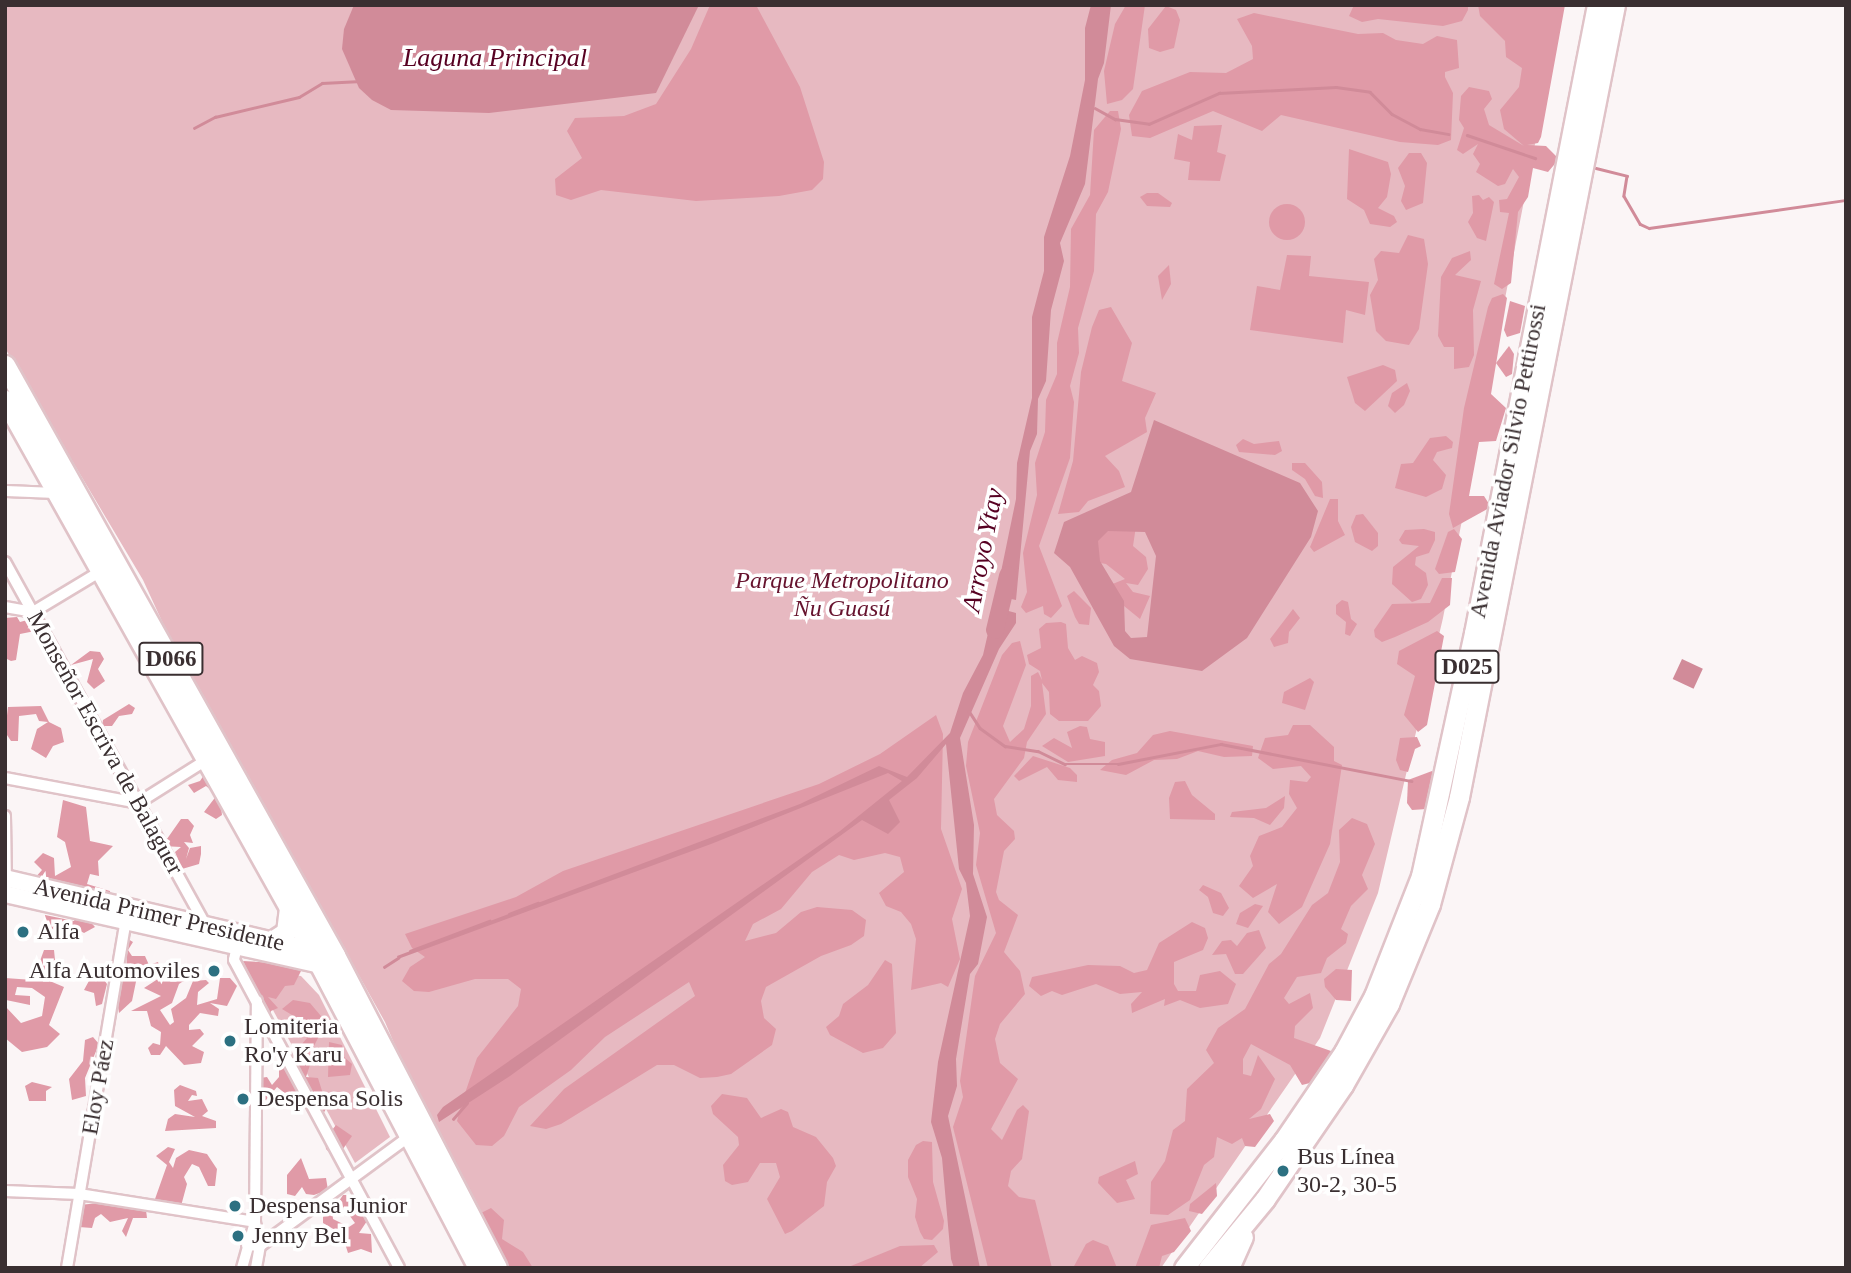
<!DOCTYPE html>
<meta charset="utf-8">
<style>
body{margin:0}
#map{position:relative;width:1851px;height:1273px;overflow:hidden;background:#fbf5f6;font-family:"Times New Roman",serif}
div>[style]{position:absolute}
.green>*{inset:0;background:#e7b9c1}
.forest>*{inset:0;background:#e09aa7}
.round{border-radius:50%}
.water>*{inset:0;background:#d18b99;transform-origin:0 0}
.stream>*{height:2.5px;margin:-1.25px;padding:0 1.25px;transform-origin:1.25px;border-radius:1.25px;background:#d18b99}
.river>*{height:18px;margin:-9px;padding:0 9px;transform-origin:9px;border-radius:9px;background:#d18b99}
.roads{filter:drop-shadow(2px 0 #e0c3c8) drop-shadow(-2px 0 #e0c3c8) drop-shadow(0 2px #e0c3c8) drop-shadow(0 -2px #e0c3c8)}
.street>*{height:10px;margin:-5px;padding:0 5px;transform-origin:5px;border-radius:5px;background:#fff}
.secondary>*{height:16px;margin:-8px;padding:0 8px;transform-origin:8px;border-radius:8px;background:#fff}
.highway>*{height:19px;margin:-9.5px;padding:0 9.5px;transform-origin:9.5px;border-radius:9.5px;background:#fff}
.dots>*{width:19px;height:19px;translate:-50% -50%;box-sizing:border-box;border:4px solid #fff;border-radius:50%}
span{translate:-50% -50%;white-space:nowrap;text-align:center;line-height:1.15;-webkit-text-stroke:7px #fff;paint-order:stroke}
.shield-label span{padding:2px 5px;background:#fff;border:2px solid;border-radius:5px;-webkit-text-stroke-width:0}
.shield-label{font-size:23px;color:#3a2f31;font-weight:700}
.street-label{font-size:24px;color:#3a2f31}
.park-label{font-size:24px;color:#66132e;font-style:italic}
.poi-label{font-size:24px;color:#3a2f31}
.left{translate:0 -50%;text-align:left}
.right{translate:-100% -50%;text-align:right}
.water-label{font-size:26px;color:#570122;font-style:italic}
.frame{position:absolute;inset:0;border:7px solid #3a2f31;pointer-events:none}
</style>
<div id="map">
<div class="green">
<div style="clip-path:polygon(5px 5px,1562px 5px,1443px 618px,1378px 893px,1320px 1038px,1161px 1268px,513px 1268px,420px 1104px,385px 1022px,166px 630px,143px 580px,5px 348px)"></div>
<div style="clip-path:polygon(251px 969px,301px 976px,319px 995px,390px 1137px,355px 1163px)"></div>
</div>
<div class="forest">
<div style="clip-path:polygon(710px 5px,756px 5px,800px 87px,824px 162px,823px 179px,812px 190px,779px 196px,696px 201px,601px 190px,571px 200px,556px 195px,555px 179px,582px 158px,567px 131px,575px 118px,624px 116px,656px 104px,691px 49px)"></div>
<div style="clip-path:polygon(1126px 5px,1145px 5px,1133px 89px,1122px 100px,1107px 104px,1104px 71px,1115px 24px)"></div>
<div style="clip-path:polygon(1354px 5px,1468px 5px,1468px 10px,1462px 21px,1443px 26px,1378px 19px,1362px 22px,1349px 16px)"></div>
<div style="clip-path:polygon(1478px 5px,1565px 5px,1541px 137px,1538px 143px,1527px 145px,1546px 146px,1559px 159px,1548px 172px,1533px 168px,1528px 197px,1518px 212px,1511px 283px,1502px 289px,1494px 284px,1509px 213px,1500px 212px,1499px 200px,1507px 199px,1519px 177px,1513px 169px,1505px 184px,1498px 186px,1476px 172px,1480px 164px,1473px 154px,1478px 144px,1463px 154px,1457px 150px,1464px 128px,1459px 120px,1461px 96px,1469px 87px,1489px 91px,1492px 99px,1484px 109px,1489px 125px,1524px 146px,1504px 129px,1500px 110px,1519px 87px,1522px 68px,1506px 57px,1505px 41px,1480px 16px)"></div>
<div style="clip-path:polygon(1166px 6px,1176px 10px,1180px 20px,1174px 48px,1160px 52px,1149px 48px,1148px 29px)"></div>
<div style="clip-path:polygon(1254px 13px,1358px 34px,1383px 33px,1396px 40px,1423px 44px,1437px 36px,1457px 40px,1459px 68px,1445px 72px,1445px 77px,1453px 93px,1451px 140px,1438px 145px,1400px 142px,1281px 115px,1262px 131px,1213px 111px,1150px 138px,1132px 136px,1129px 115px,1142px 91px,1190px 72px,1226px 73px,1253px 59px,1252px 46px,1237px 19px)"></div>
<div style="clip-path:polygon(1110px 111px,1118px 111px,1121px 129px,1108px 192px,1096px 214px,1094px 271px,1078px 328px,1079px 353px,1070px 386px,1074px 402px,1070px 458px,1039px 546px,1062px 606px,1051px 618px,1044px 614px,1043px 606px,1026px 613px,1021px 607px,1027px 592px,1023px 553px,1037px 495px,1035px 463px,1045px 432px,1046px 400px,1057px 374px,1057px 343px,1070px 287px,1071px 229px,1090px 195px,1094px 130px)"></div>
<div style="clip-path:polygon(1222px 125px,1217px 152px,1226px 155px,1220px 181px,1188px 180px,1190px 162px,1174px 159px,1178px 134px,1192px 140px,1194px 126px)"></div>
<div style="clip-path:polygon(1349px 149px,1388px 162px,1391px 174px,1387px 197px,1378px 208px,1394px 216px,1397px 222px,1390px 227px,1370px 224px,1364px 210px,1347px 199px)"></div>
<div style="clip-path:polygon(1409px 153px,1421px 153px,1427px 163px,1423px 203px,1406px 210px,1401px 201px,1405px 186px,1398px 168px)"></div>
<div style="clip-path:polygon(1147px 193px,1158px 193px,1172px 203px,1170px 207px,1147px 206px,1140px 197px)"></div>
<div style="clip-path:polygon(1479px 195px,1483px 200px,1489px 197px,1494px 202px,1486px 241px,1477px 238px,1468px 222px,1473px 213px,1472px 196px)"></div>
<div class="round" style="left:1269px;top:204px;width:36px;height:36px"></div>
<div style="clip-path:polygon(1408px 235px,1424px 239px,1428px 264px,1419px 329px,1409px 345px,1386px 341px,1376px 331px,1370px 295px,1378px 280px,1374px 259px,1381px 251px,1399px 253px)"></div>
<div style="clip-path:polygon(1470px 251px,1471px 260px,1455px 275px,1481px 281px,1473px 310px,1474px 355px,1469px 367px,1454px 369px,1454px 347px,1444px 347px,1438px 336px,1441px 277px,1452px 258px)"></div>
<div style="clip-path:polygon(1287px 255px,1311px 256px,1309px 276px,1369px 282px,1365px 315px,1346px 310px,1343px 343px,1250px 330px,1257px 286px,1280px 290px)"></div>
<div style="clip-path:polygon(1169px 265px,1171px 284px,1162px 300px,1158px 276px)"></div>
<div style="clip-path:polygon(1503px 294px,1507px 298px,1491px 394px,1506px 408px,1496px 441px,1479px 442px,1469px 496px,1484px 496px,1491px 507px,1453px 528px,1449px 514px,1464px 408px,1488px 307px,1492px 298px)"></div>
<div style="clip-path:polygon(1510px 301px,1525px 306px,1520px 333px,1507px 337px,1504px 330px)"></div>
<div style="clip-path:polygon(1111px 307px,1132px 343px,1122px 381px,1156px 393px,1145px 418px,1147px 432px,1105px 456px,1119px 471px,1125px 487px,1088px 501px,1079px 512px,1058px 514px,1073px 461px,1081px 372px,1092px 327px,1099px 310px)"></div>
<div style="clip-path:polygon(1509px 346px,1514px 354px,1512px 374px,1506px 377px,1496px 363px)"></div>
<div style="clip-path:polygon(1383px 365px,1395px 370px,1397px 381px,1365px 411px,1355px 403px,1347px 377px)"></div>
<div style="clip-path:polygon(1407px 383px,1410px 391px,1404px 405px,1395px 413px,1388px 406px,1392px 393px)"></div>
<div style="clip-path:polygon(1446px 436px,1453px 442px,1452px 448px,1437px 452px,1433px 460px,1446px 475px,1442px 489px,1426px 497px,1395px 488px,1401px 464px,1413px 463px,1430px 438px)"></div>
<div style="clip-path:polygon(1243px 439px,1254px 444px,1279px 441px,1282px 451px,1275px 455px,1239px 452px,1236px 445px)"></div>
<div style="clip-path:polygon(1292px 463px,1305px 463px,1322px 482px,1323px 498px,1315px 496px,1305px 479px,1292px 470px)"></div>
<div style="clip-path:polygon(1330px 499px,1338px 499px,1338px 521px,1345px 535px,1314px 552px,1310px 547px)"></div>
<div style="clip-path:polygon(1363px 514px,1378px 533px,1378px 546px,1372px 551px,1355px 542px,1351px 527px,1356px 515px)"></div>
<div style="clip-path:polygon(1136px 526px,1133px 546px,1146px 557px,1148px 569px,1138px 585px,1126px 583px,1133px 592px,1150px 596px,1140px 619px,1113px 597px,1110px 585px,1125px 579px,1106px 564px,1095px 562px,1094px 531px)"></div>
<div style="clip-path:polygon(1424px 529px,1435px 532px,1435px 540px,1429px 553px,1416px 557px,1415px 565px,1426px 573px,1428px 585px,1421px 599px,1412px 602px,1392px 584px,1393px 567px,1419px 546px,1402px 544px,1399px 540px,1405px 530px)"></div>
<div style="clip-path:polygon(1454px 529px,1462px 539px,1455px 572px,1439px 574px,1435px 569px,1442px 549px,1448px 532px)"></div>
<div style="clip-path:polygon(1442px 578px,1452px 578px,1450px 605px,1428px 622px,1395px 637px,1382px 642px,1375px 637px,1374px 630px,1392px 604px,1430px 603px)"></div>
<div style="clip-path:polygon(1074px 591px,1091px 608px,1089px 625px,1079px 624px,1075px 617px,1067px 596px)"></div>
<div style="clip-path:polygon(1342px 600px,1348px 602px,1351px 619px,1357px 624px,1350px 636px,1345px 634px,1346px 622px,1336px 614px,1336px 605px)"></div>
<div style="clip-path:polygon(1293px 609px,1300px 618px,1289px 632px,1288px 643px,1274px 647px,1270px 639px)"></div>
<div style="clip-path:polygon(17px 617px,20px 622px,31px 619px,35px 631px,20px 634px,16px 660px,11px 661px,5px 658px,5px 618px)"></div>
<div style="clip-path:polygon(1061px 622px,1066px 624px,1068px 648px,1075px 660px,1082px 656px,1097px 663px,1099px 672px,1093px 685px,1099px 691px,1101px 706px,1088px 721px,1059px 721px,1050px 714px,1049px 692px,1042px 683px,1046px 714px,1027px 742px,1024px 758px,994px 799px,997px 815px,1014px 831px,1015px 839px,1004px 851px,996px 892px,999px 900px,1018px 915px,1004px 952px,1020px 971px,1025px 994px,1000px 1024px,995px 1039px,1000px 1063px,1018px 1079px,991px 1129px,1002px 1140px,1017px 1110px,1023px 1105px,1029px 1111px,1022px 1159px,1011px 1171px,1008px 1186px,1019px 1197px,1035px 1200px,1052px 1268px,988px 1268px,953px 1127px,963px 1097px,960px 1081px,975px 976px,996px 933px,976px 865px,980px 833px,966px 766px,968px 742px,1002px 655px,1012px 643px,1020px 641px,1026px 665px,1003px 726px,1010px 742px,1024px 729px,1031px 706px,1031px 676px,1038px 672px,1042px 680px,1040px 671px,1029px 664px,1027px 655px,1041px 648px,1039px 629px,1046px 623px)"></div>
<div style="clip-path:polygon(1437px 631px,1444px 636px,1427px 725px,1418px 732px,1404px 715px,1415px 676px,1397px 664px,1399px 651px)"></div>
<div style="clip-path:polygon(90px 651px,100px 652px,104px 659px,98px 669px,105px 681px,94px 689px,87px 682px,93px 659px,71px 665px)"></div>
<div style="clip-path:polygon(1310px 678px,1314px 682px,1305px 710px,1282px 703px,1284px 692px)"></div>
<div style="clip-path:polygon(129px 704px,135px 708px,132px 714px,119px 716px,112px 726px,102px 726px,103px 720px)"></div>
<div style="clip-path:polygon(41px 706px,49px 722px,61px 728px,64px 742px,53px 746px,46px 758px,31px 749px,37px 729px,48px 722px,39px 721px,36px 714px,19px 716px,18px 741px,11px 741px,5px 732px,8px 707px)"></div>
<div style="clip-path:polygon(936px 715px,943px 734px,941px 829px,962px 889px,952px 919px,960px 959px,948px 987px,941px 983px,911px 990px,916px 939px,911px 924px,901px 912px,886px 906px,879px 893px,904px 872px,900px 857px,885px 853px,854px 860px,839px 855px,812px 872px,781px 909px,753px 924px,745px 941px,776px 933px,801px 912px,817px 907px,852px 910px,866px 920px,864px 936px,851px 945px,821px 956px,766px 987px,761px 1001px,764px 1018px,776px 1029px,772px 1045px,731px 1074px,717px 1077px,700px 1078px,674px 1065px,657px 1065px,561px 1124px,546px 1129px,530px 1126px,564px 1089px,695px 996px,689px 982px,605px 1037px,571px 1070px,519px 1107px,504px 1136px,492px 1146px,476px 1145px,457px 1121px,461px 1105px,477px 1058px,518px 1006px,521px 989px,508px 979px,475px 979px,429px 992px,414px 991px,402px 981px,410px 967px,425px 957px,412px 948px,405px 934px,516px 897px,563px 871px,819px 784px,880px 754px)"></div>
<div style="clip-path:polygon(1293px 725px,1310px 725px,1334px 747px,1334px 761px,1342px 765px,1330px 844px,1302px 907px,1279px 924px,1268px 912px,1277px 884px,1253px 898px,1239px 886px,1253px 866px,1250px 856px,1259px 836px,1282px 827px,1297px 808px,1289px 794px,1290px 780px,1307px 782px,1311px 777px,1301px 766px,1273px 769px,1258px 758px,1265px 738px,1288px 735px)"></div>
<div style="clip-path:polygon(1080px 726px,1087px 727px,1090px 739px,1105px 742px,1105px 756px,1068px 762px,1042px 746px,1054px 738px,1072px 748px,1067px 732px)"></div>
<div style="clip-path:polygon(1170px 731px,1253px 746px,1252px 756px,1224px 757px,1198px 751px,1177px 759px,1154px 760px,1126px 775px,1100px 770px,1112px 760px,1137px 753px,1153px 735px)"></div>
<div style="clip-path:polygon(1417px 737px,1421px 746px,1415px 749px,1408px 772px,1400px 770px,1396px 760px,1400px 738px)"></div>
<div style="clip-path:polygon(1033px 756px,1070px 768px,1077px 775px,1077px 782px,1058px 780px,1047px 767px,1019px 781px,1014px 776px)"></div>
<div style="clip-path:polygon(210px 766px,241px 798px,236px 806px,221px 806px,222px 815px,216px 819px,204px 812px,217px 795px,206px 786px,194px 793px,188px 785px,200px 781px)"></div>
<div style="clip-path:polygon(1432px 771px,1439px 779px,1427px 809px,1412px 810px,1407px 803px,1408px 780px)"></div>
<div style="clip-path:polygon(1185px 781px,1192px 795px,1215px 814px,1215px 820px,1170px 819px,1169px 798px,1175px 782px)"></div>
<div style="clip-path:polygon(1285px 796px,1284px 808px,1270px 825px,1254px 818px,1230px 817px,1232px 812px,1266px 808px)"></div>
<div style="clip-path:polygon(63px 800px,86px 807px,90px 841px,113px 846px,98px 861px,99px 876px,90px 874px,87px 884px,110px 891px,111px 898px,87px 918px,95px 927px,84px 933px,70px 925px,60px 934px,45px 924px,45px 915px,74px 921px,76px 917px,50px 879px,43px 885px,34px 879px,42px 870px,34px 862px,43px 853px,54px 858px,55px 876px,71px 867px,65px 842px,57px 837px)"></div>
<div style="clip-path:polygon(1352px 818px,1367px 824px,1375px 844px,1362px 875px,1368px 889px,1351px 906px,1341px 929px,1348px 934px,1346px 943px,1327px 958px,1321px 973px,1297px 977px,1284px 998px,1289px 1004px,1310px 993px,1313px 1008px,1295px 1026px,1294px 1038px,1331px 1051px,1331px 1059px,1310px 1083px,1302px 1085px,1290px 1065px,1251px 1044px,1243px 1059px,1243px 1074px,1251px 1076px,1258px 1055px,1275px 1079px,1261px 1109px,1249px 1119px,1270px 1114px,1274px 1121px,1255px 1147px,1245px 1146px,1242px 1138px,1232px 1144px,1217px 1137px,1214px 1157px,1204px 1165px,1190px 1200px,1168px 1215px,1150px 1214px,1151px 1182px,1165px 1161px,1173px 1130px,1185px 1121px,1187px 1089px,1214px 1063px,1206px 1050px,1218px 1028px,1245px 1009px,1269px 964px,1281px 954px,1312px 905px,1328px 893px,1340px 862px,1339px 830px)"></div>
<div style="clip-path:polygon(181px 819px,188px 819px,194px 826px,190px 835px,193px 843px,184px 842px,189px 848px,186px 859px,190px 848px,201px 846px,201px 854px,199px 864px,182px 869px,175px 852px,181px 847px,162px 846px)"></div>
<div style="clip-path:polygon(1203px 885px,1221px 893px,1229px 908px,1223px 916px,1213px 913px,1208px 897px,1199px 890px)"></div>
<div style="clip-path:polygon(1255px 904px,1263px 906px,1248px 928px,1236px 924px,1240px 913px)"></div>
<div style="clip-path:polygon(1192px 922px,1205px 928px,1208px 938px,1203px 950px,1174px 962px,1174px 984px,1178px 991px,1196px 991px,1200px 975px,1220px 971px,1236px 984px,1228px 1004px,1200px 1008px,1180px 1000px,1164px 1006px,1165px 999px,1132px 1013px,1131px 1004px,1142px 992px,1120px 994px,1096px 984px,1062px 995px,1052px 991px,1041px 996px,1029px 986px,1032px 977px,1088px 965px,1120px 966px,1134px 973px,1147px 970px,1159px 943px)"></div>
<div style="clip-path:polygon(1259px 930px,1266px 948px,1243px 974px,1235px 974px,1226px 954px,1212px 955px,1222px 941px,1231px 940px,1237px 946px,1247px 933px)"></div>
<div style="clip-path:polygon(128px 939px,133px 942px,128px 950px,132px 956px,145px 956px,149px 965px,158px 962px,161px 971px,138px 972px,132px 1001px,119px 1013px,115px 988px,126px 971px)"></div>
<div style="clip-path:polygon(44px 950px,54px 950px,56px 970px,45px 979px,64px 987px,49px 1025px,60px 1034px,47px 1047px,22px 1052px,5px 1038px,5px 1006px,21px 1023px,42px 1016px,45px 997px,32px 988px,17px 987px,15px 995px,30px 996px,30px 1005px,6px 1000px,5px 978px,33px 980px)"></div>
<div style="clip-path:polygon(885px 960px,892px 964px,896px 1033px,883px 1048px,863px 1053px,830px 1035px,826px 1027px,839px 1016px,843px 1004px,868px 985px)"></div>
<div style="clip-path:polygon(243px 961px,291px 964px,302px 969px,294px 985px,285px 986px,276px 999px,268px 997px,278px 1008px,271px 1011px,270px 1018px)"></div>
<div style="clip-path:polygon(1336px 969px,1352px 970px,1351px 1001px,1336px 1000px,1325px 987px,1324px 979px)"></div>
<div style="clip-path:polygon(167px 973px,185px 980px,179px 984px,172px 1003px,160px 1010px,170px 1025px,174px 1022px,171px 1009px,186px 998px,193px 981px,206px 980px,209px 983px,198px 992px,197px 1005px,217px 999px,220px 978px,230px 978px,237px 986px,227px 1006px,210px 1003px,219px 1009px,218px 1016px,200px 1013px,189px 1025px,189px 1030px,200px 1029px,204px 1034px,192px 1046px,204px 1052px,201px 1063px,184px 1065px,166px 1046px,160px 1055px,151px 1055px,148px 1048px,153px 1043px,160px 1045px,161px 1032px,151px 1026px,147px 1011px,131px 1011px,161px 996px,144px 988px)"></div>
<div style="clip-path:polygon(102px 977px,107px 984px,102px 1004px,96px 1006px,94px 993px,84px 990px,90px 979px)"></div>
<div style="clip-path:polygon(293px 1000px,310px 1003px,326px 1022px,312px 1050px,302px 1044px,307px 1038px,302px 1021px,282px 1009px)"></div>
<div style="clip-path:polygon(93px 1037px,99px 1044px,85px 1078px,86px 1096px,72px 1100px,69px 1079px,83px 1061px,85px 1040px)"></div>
<div style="clip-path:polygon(329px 1042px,342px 1045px,344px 1057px,352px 1064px,350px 1075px,328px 1077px)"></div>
<div style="clip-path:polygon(299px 1057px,310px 1065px,306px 1077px,318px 1078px,327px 1107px,322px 1116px,302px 1090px,291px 1098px,277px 1087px,266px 1100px,256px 1102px,260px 1078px,267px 1077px,272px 1085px,279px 1077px,279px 1069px)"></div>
<div style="clip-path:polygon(32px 1082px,52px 1087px,46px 1091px,46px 1101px,29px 1101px,25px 1086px)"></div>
<div style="clip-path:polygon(180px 1085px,196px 1091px,197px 1096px,192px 1095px,188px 1101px,202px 1099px,208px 1111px,202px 1116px,216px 1121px,216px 1128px,165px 1131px,168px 1119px,175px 1114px,195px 1117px,175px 1106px,174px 1090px)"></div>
<div style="clip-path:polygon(722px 1094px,747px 1098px,761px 1118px,781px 1109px,788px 1112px,793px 1127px,816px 1137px,833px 1158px,836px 1166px,827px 1182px,824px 1206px,792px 1231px,785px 1234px,767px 1199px,780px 1177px,776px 1163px,760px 1163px,748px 1182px,732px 1185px,725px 1181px,723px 1165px,739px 1145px,738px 1137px,713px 1114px,711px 1106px)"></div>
<div style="clip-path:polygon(336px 1125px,352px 1136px,336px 1159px,326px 1149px,325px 1139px)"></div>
<div style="clip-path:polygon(923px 1141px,932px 1142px,933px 1182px,944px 1221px,943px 1229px,932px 1240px,924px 1239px,920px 1232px,915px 1217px,917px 1199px,908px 1177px,908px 1160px,916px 1145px)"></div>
<div style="clip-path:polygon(168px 1147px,175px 1149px,169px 1162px,173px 1168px,176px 1158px,189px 1150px,207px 1154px,217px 1169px,215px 1186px,208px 1186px,199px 1167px,192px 1164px,184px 1177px,187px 1184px,181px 1206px,155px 1199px,167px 1165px,156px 1156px)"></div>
<div style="clip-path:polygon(301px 1158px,309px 1179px,326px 1178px,328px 1190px,314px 1195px,306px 1194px,302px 1187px,295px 1196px,287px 1194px,287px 1175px)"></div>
<div style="clip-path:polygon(1135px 1161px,1138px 1174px,1126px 1180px,1135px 1199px,1117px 1203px,1098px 1183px,1099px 1177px)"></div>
<div style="clip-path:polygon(1216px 1183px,1217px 1196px,1202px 1214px,1189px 1211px,1190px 1204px)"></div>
<div style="clip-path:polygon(343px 1195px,353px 1195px,354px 1204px,362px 1210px,367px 1221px,359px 1233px,371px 1234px,372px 1253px,361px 1249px,348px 1253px,342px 1234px,323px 1223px,323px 1210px,332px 1208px,333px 1219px,349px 1227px,355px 1223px,339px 1201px)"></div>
<div style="clip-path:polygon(109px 1202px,146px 1210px,147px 1218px,133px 1218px,126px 1237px,122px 1231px,128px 1218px,110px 1222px,101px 1214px,95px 1218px,92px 1228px,79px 1227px,77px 1218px,83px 1215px,79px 1205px)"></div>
<div style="clip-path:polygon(491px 1208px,504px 1220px,502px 1239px,523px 1252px,533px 1268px,501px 1268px,503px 1257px,477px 1215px)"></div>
<div style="clip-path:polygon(1185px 1218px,1191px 1231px,1174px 1252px,1162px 1256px,1159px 1268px,1135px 1268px,1151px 1225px)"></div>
<div style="clip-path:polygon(1093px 1240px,1108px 1246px,1117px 1268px,1073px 1268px,1086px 1244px)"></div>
<div style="clip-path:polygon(934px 1245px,938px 1252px,919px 1268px,846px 1268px,900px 1246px)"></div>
</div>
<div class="water">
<div style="clip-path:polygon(354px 5px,699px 5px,656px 93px,489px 113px,391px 110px,372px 100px,359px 88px,342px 49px,344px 29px)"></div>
<div style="clip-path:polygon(1091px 5px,1111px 5px,1104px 63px,1098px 79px,1085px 184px,1060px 243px,1064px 261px,1051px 310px,1046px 381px,1038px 399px,1037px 434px,1030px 451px,1016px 600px,996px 596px,1016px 499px,1017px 463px,1032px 398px,1032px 317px,1044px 271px,1044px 237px,1070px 156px,1085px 80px,1085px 28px)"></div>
<div style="clip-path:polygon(evenodd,1154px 420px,1300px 483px,1318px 511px,1311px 537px,1247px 638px,1202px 671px,1130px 659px,1114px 646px,1070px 567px,1054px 553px,1064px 522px,1131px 492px,1154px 420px,1108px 531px,1145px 532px,1156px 556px,1147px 637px,1131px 638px,1125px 631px,1124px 601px,1100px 561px,1098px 541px,1108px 531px)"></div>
<div style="clip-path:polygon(994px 607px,1016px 613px,1016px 623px,999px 649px,960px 738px,974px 825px,973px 874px,987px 917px,978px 964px,970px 974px,956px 1059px,957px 1086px,948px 1116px,980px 1268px,954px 1268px,951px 1259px,942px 1158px,931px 1122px,938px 1062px,970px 916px,966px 883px,959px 869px,946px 744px,917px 778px,889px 800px,900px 822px,888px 834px,862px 820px,510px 1076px,439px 1122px,437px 1115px,443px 1107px,840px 831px,902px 781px,888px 773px,711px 844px,398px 959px,397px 956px,800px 804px,879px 766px,907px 777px,950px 733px,963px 693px,983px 655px)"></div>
<div style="left:1682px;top:659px;width:23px;height:22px;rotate:25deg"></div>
</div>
<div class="stream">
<div style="left:1095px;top:108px;width:23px;rotate:29deg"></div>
<div style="left:1115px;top:119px;width:34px;rotate:8deg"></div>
<div style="left:1149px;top:124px;width:77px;rotate:-23.9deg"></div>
<div style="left:1219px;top:93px;width:117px;rotate:-2.9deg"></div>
<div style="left:1336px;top:87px;width:34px;rotate:8deg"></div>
<div style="left:1370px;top:92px;width:31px;rotate:45deg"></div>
<div style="left:1392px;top:114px;width:32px;rotate:28deg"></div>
<div style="left:1420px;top:129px;width:29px;rotate:10deg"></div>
<div style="left:194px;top:128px;width:24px;rotate:-28deg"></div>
<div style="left:215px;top:117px;width:86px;rotate:-13.4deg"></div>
<div style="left:299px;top:97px;width:27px;rotate:-31deg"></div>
<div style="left:322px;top:83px;width:34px;rotate:-3deg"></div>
<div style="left:1467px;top:135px;width:72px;rotate:18.7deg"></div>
<div style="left:1596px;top:168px;width:32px;rotate:14deg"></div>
<div style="left:1627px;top:176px;width:20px;rotate:99deg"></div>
<div style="left:1624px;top:196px;width:32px;rotate:60deg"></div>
<div style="left:1640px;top:224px;width:10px;rotate:24deg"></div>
<div style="left:1649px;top:228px;width:199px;rotate:-8.1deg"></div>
<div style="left:969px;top:711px;width:20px;rotate:57deg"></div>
<div style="left:980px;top:728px;width:31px;rotate:36deg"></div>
<div style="left:1005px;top:746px;width:33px;rotate:9deg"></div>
<div style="left:1038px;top:751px;width:30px;rotate:26deg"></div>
<div style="left:1065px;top:764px;width:53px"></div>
<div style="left:1118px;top:764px;width:105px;rotate:-11deg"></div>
<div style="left:1221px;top:744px;width:194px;rotate:11deg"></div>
<div style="left:509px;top:914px;width:31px;rotate:-21deg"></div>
<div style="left:410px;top:951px;width:85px;rotate:-20.8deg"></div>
<div style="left:384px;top:967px;width:17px;rotate:-33deg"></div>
<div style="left:582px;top:1013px;width:49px;rotate:-35.9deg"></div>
<div style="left:453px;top:1119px;width:21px;rotate:-49deg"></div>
</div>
<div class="river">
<div style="left:995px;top:630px;width:56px;rotate:-76.5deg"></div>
</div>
<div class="roads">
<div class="street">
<div style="left:5px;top:491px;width:52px;rotate:2.2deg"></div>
<div style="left:5px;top:562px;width:414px;rotate:61.1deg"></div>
<div style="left:5px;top:607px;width:28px;rotate:10deg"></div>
<div style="left:33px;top:612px;width:79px;rotate:-31.1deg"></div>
<div style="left:5px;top:778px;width:135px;rotate:10.6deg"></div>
<div style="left:138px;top:803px;width:83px;rotate:-32.2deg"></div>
<div style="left:5px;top:816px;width:68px;rotate:89.2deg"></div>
<div style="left:238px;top:942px;width:18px;rotate:103deg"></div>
<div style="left:234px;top:960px;width:349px;rotate:61.8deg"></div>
<div style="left:5px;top:1191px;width:74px;rotate:2.3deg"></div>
<div style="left:79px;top:1194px;width:178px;rotate:9deg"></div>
<div style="left:247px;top:1245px;width:13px;rotate:4deg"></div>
<div style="left:260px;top:1246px;width:182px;rotate:-36.3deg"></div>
<div style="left:67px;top:1268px;width:358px;rotate:-80.4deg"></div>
<div style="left:242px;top:1268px;width:48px;rotate:-74.2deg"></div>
<div style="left:256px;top:1268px;width:22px;rotate:-80deg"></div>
<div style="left:260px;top:1246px;width:25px;rotate:-102deg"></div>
<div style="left:255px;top:1222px;width:221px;rotate:-89.5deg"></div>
</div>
<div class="secondary">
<div style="left:5px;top:878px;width:315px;rotate:13.2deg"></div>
<div style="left:5px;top:894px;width:322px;rotate:12.7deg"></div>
</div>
<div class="highway">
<div style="left:5px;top:365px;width:676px;rotate:60.78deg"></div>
<div style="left:335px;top:955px;width:352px;rotate:62.6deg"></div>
<div style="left:5px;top:400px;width:606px;rotate:60.77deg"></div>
<div style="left:301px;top:929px;width:382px;rotate:62.4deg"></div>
<div style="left:272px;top:941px;width:17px;rotate:-33deg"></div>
<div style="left:286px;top:932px;width:24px;rotate:-83deg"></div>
<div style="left:1184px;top:1268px;width:162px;rotate:-52deg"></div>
<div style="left:1284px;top:1140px;width:107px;rotate:-55.7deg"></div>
<div style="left:1344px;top:1052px;width:64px;rotate:-61.8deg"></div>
<div style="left:1374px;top:996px;width:129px;rotate:-68.6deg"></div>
<div style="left:1421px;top:876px;width:249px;rotate:-77.7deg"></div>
<div style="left:1474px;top:633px;width:640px;rotate:-78.92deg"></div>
<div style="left:1208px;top:1268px;width:89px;rotate:-50.4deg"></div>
<div style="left:1265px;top:1199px;width:138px;rotate:-55.6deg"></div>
<div style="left:1343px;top:1085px;width:93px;rotate:-60.4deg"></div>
<div style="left:1389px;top:1004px;width:108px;rotate:-67.7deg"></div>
<div style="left:1430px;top:904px;width:111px;rotate:-74.8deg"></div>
<div style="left:1459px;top:797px;width:807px;rotate:-78.86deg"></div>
<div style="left:1229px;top:1268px;width:34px;rotate:-66deg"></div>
</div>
</div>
<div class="dots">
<div style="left:23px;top:932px;background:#2c7081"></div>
<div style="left:214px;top:971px;background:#2c7081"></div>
<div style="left:230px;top:1041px;background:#2c7081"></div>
<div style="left:243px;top:1099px;background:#2c7081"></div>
<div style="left:1283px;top:1171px;background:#2c7081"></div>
<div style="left:235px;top:1206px;background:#2c7081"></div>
<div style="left:238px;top:1236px;background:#2c7081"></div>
</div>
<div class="shield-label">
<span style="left:171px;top:659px">D066</span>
<span style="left:1467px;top:667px">D025</span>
</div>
<div class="street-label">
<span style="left:1508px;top:461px;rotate:-79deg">Avenida Aviador Silvio Pettirossi</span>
<span style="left:105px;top:743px;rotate:61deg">Monseñor Escriva de Balaguer</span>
<span style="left:159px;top:915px;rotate:13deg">Avenida Primer Presidente</span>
<span style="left:98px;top:1087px;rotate:-80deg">Eloy Páez</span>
</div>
<div class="park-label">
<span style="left:842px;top:595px">Parque Metropolitano<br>Ñu Guasú</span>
</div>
<div class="poi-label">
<span class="left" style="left:37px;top:932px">Alfa</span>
<span class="right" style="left:200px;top:971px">Alfa Automoviles</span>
<span class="left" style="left:244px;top:1041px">Lomiteria<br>Ro'y Karu</span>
<span class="left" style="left:257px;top:1099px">Despensa Solis</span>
<span class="left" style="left:1297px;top:1171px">Bus Línea<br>30-2, 30-5</span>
<span class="left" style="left:249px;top:1206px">Despensa Junior</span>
<span class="left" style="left:252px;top:1236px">Jenny Bel</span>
</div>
<div class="water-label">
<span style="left:495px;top:58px">Laguna Principal</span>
<span style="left:983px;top:550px;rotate:-79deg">Arroyo Ytay</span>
</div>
<div class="frame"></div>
</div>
